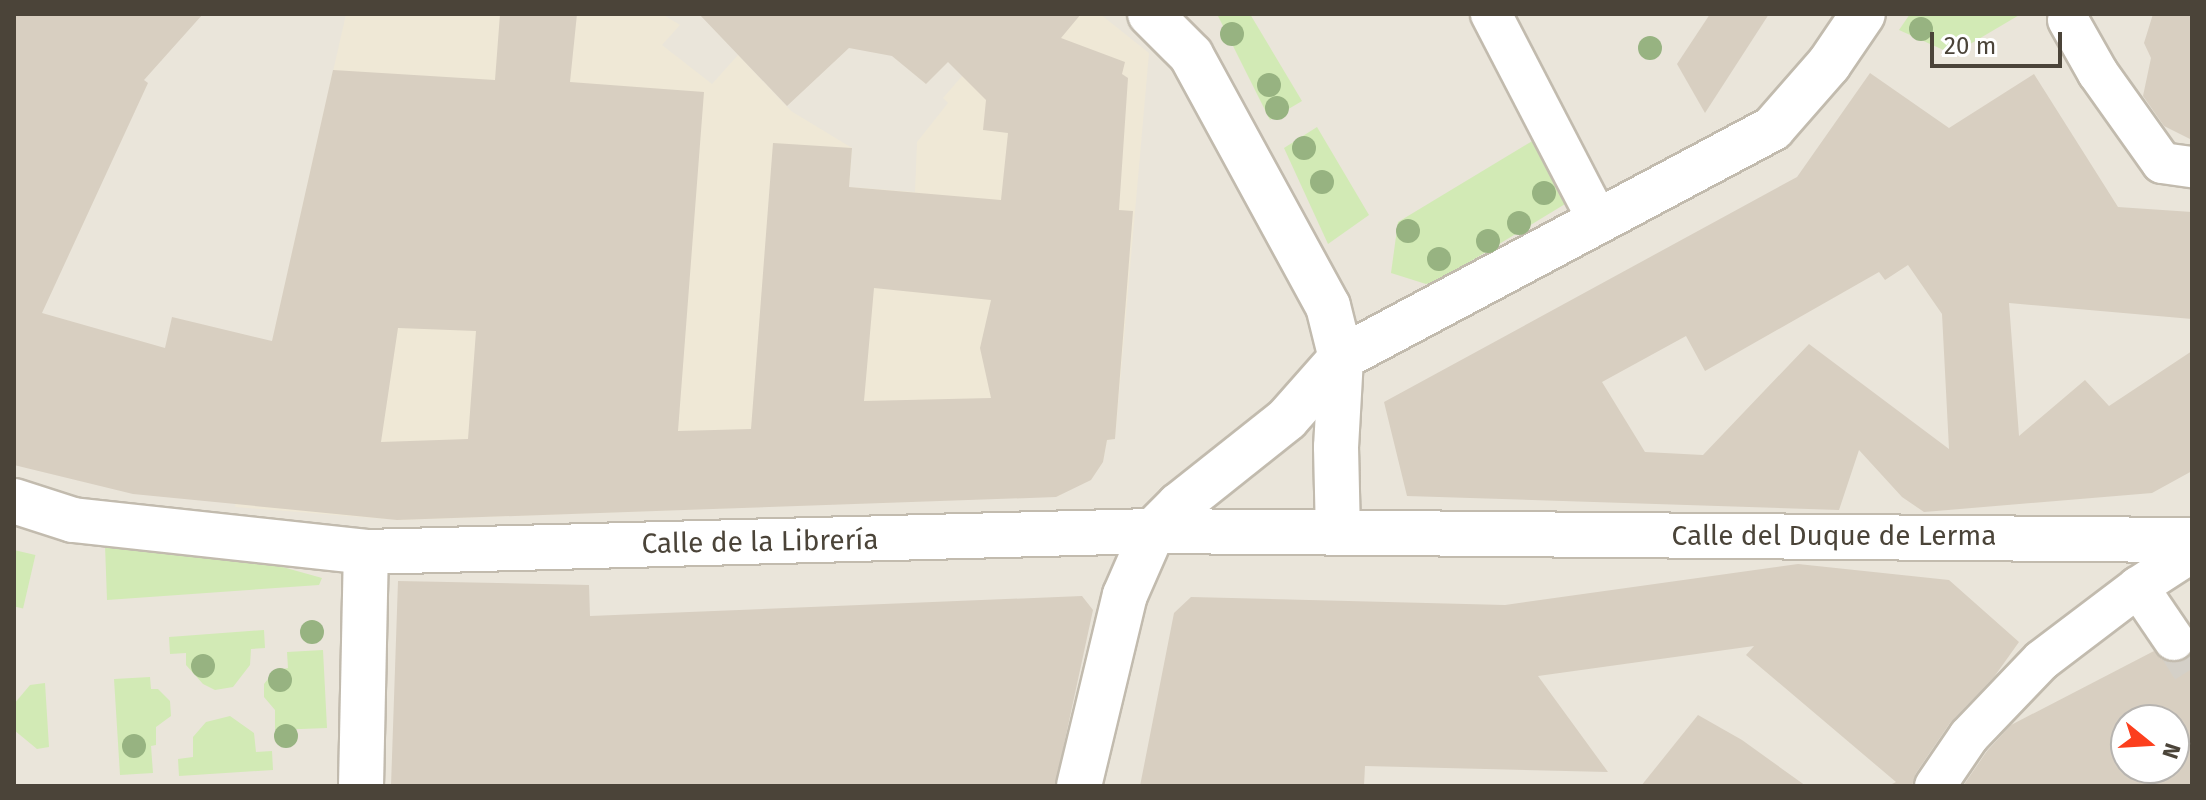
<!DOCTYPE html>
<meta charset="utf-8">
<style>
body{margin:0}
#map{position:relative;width:2206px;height:800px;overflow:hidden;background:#f6f3ec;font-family:"Fira Sans",sans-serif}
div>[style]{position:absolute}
.residential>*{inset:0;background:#eae5da}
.education>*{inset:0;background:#efe8d6}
.green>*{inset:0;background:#d2eab5;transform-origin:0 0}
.building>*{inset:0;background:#d8cfc1}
.pedestrian-tunnel>*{height:40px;margin-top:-20px;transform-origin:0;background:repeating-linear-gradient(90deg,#d4d0c8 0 40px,transparent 0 60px)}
.roads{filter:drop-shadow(2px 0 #c2bbae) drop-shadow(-2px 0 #c2bbae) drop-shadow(0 2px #c2bbae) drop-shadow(0 -2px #c2bbae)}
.pedestrian>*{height:40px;margin:-20px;padding:0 20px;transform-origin:20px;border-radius:20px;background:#fff}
.minor>*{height:44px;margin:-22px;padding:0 22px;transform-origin:22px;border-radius:22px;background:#fff}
.trees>*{width:24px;height:24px;margin:-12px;border-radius:50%;background:#97b381}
span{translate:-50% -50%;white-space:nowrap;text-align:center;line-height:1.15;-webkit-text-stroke:6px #fff;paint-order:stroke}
.street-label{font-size:28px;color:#4b4439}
.frame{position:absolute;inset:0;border:16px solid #4b4439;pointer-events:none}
.north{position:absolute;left:2110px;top:704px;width:80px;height:80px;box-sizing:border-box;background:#fff;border:2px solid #b7b4b0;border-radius:50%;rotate:108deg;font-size:22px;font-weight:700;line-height:32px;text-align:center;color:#4b4439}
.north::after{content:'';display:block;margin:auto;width:28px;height:36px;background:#fc3f1d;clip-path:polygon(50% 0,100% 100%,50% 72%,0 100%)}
.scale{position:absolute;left:1930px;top:32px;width:132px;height:36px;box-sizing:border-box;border:4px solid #4b4439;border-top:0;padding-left:10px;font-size:24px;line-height:28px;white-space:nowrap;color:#4b4439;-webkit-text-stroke:6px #fff;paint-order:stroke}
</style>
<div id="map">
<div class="residential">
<div style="clip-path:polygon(evenodd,14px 14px,2192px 14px,2192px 786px,14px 786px,14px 14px,2126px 720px,2174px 720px,2174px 768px,2126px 768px,2126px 720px)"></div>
</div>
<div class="education">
<div style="clip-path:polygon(346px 14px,662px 14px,680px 25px,662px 45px,712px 84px,738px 55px,791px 111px,852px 148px,849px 187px,915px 192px,917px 142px,948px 103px,943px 98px,1016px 14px,1100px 14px,1149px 53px,1115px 439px,1107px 440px,1103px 462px,1091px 479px,1078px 486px,1064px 487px,1060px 496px,400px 520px,235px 507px)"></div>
</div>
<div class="green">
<div style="clip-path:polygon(1217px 14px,1250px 14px,1302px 101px,1270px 120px)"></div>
<div style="clip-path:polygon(1910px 14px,2021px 14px,1960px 50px,1948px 52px,1899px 30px)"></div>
<div style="clip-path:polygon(1317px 127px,1369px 215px,1328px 244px,1284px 148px)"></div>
<div style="clip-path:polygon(1534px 140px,1570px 201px,1438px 281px,1426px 284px,1391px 273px,1398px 222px)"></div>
<div style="clip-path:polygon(105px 545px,279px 566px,322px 578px,319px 585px,107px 600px)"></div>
<div style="left:14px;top:550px;width:22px;height:55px;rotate:13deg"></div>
<div style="clip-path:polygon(264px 630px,265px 648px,251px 649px,250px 665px,233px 687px,215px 690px,203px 684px,186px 665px,186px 653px,170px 654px,169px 637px)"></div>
<div style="clip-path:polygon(323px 650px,327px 728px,275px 730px,275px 710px,264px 697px,264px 684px,274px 671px,288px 668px,287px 652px)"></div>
<div style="clip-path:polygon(150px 677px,151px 689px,158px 689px,170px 701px,171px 716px,156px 727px,156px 745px,151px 746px,153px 773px,120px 775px,114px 679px)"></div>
<div style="clip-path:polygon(45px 683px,49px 747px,37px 749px,14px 730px,14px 704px,30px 685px)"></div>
<div style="clip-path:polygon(230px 716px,254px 733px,256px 752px,272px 751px,273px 770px,179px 776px,178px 759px,193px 757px,193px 737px,206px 722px)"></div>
</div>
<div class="building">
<div style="clip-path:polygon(evenodd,14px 14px,203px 14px,144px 80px,148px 83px,42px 313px,165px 348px,172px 317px,272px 341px,333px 70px,495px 80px,500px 14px,577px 14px,570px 82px,704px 92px,678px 431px,751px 429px,773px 143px,852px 148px,849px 187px,1001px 200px,1008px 133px,983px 130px,986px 100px,948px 62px,926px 84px,892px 56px,849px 48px,787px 106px,699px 14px,1081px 14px,1061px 38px,1125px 62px,1122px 74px,1128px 78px,1119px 210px,1133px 211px,1115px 439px,1107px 440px,1103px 462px,1091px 480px,1056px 497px,397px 520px,133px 494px,14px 465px,14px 14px,874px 288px,991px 300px,980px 348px,991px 398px,864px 401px,874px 288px,14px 14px,398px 328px,476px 331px,468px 439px,381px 442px,398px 328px)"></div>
<div style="clip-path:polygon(1710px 14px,1769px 14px,1705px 113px,1677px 64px)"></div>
<div style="clip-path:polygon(2153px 14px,2192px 14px,2192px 140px,2164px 126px,2143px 96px,2151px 58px,2144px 43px)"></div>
<div style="clip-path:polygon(evenodd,1870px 73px,1949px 128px,2034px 74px,2118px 207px,2192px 212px,2192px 319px,2009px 303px,2019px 436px,2085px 380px,2109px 406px,2192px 351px,2192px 471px,2152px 493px,1924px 512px,1902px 497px,1859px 450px,1839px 510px,1407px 496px,1384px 402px,1797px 177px,1870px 73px,1908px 265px,1942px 314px,1949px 449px,1809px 344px,1703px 455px,1645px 452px,1602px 382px,1686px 336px,1705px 371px,1879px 272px,1885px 280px,1908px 265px)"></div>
<div style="clip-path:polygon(1798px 564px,1949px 580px,2019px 642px,1994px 677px,1950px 723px,1916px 773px,1912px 786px,1888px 786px,1896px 782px,1746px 655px,1754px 646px,1538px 676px,1608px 772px,1365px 766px,1364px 786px,1140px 786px,1174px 613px,1191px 597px,1505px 605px)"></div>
<div style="clip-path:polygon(398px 581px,589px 585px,590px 616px,1082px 596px,1093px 610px,1055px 786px,391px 786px)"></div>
<div style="clip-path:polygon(evenodd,2154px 651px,2163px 660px,2175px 663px,2192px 653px,2192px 786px,1963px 786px,1987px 751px,2011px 725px,2154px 651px,2126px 720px,2174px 720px,2174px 768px,2126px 768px,2126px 720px)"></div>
<div style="clip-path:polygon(1698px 715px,1742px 740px,1806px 786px,1641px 786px)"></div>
</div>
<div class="pedestrian-tunnel">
<div style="left:2174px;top:640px;width:34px;rotate:58deg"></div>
</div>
<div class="roads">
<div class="pedestrian">
<div style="left:1491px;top:14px;width:217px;rotate:62.6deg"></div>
<div style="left:2068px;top:20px;width:61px;rotate:60.5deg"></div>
<div style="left:2098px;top:73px;width:110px;rotate:54.6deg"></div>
<div style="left:2162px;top:163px;width:30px;rotate:8deg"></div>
<div style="left:2138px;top:587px;width:64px;rotate:55.8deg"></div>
<div style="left:1935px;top:786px;width:60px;rotate:-55.8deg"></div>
<div style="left:1969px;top:736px;width:105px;rotate:-46.2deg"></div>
<div style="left:2042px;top:660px;width:121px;rotate:-37.2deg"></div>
<div style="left:2138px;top:587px;width:64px;rotate:-32.9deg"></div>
</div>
<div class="minor">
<div style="left:1150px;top:14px;width:58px;rotate:45deg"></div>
<div style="left:1191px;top:55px;width:286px;rotate:61.4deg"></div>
<div style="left:1328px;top:306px;width:54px;rotate:76deg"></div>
<div style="left:1341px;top:358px;width:89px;rotate:93.2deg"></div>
<div style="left:1336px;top:447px;width:86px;rotate:88.7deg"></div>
<div style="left:14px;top:501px;width:62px;rotate:17.9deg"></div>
<div style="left:73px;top:520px;width:295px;rotate:6.2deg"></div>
<div style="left:366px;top:552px;width:787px;rotate:-1.53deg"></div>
<div style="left:1153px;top:531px;width:1039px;rotate:0.5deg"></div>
<div style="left:361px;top:786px;width:234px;rotate:-88.8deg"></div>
<div style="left:1079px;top:786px;width:196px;rotate:-76.5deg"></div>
<div style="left:1125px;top:595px;width:70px;rotate:-66.4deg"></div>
<div style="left:1153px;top:531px;width:37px;rotate:-45deg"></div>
<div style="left:1179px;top:505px;width:138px;rotate:-38.5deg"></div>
<div style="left:1287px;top:419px;width:81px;rotate:-48.5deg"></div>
<div style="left:1341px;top:358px;width:489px;rotate:-28deg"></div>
<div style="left:1773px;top:128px;width:85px;rotate:-48.8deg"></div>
<div style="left:1829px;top:64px;width:60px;rotate:-55.8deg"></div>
</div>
</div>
<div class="trees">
<div style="left:1921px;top:29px"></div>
<div style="left:1232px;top:34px"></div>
<div style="left:1650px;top:48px"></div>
<div style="left:1269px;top:85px"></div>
<div style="left:1277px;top:108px"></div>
<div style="left:1304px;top:148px"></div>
<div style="left:1322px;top:182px"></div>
<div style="left:1544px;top:193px"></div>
<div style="left:1519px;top:223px"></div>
<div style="left:1408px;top:231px"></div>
<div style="left:1488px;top:241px"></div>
<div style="left:1439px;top:259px"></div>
<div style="left:312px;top:632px"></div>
<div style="left:203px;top:666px"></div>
<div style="left:280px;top:680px"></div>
<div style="left:286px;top:736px"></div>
<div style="left:134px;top:746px"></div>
</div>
<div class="street-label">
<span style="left:1834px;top:536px">Calle del Duque de Lerma</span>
<span style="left:760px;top:542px;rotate:-1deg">Calle de la Librería</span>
</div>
<div class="frame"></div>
<div class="north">N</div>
<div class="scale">20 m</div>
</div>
